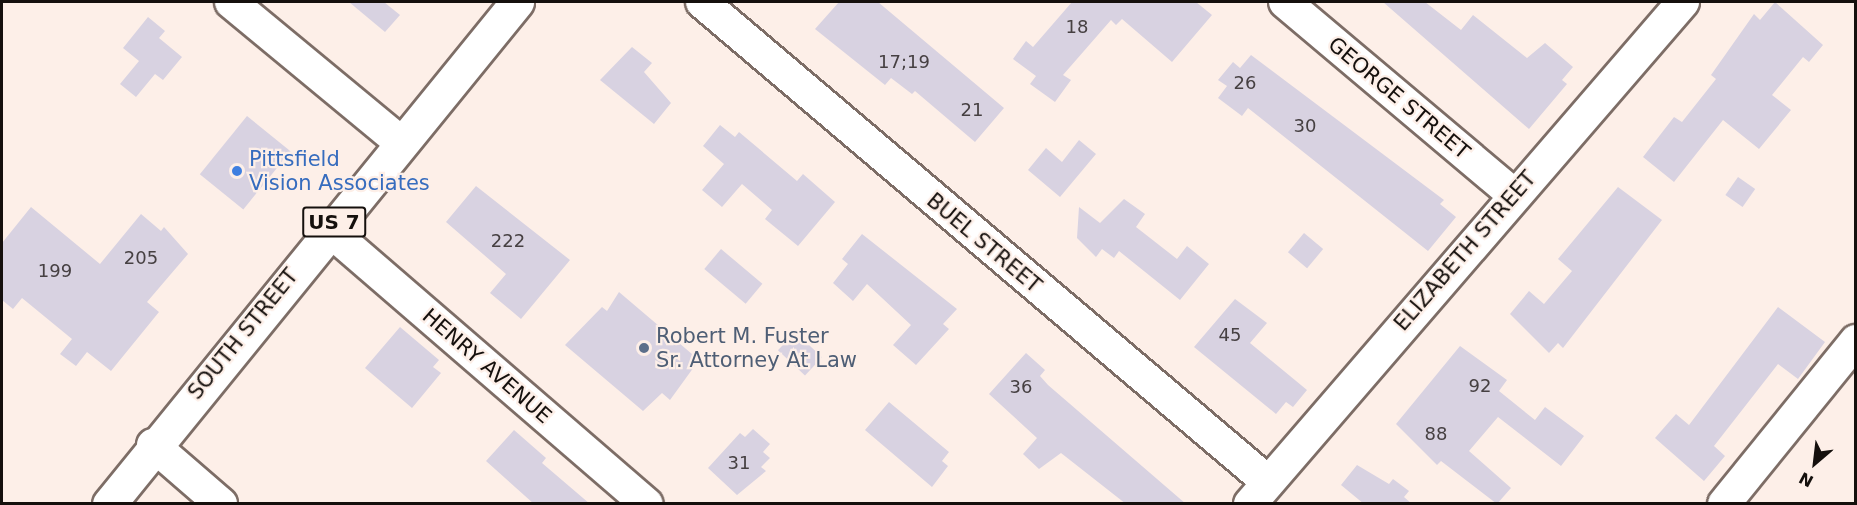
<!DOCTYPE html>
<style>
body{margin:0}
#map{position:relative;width:1857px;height:505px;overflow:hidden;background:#fdefe8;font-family:"DejaVu Sans",sans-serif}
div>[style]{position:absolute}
.building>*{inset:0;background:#d8d2e1;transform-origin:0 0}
.roads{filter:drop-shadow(2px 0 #7d6d66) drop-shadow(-2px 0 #7d6d66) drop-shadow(0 2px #7d6d66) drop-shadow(0 -2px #7d6d66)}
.minor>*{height:32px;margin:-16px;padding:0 16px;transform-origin:16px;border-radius:16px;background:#fff}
.highway>*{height:33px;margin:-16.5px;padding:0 16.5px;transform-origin:16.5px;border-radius:16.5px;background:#fff}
.dots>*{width:16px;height:16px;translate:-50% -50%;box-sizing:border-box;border:3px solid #fdefe8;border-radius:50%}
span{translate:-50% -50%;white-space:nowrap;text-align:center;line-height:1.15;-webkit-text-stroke:4.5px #fdefe8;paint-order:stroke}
.number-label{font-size:18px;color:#464042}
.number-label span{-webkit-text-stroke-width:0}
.shield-label span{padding:2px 4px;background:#fdefe8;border:2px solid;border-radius:4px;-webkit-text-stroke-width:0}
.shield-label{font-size:20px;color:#15100d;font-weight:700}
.street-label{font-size:21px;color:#15100d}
.shop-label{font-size:21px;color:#366cbe}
.left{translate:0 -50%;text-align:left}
.service-label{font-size:21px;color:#4e5e75}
.frame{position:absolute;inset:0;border:3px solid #15100d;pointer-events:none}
.north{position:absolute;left:1785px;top:433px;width:60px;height:60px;-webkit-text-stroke:4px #fdefe8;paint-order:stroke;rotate:208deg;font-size:16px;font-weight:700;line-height:24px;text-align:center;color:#15100d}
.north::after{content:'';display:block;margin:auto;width:21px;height:27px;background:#15100d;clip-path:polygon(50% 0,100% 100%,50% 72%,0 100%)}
</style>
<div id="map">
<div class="building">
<div style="clip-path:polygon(349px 2px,384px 2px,400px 15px,385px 32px)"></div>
<div style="clip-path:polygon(839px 2px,878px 2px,1004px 108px,975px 142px,915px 91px,912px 94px,891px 78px,885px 85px,815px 29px)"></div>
<div style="clip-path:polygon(1072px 2px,1196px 2px,1212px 15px,1172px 62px,1122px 19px,1116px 25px,1111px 20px,1063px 75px,1071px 80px,1055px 102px,1030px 84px,1036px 76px,1013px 59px,1026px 41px,1033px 47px)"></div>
<div style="clip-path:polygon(1383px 2px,1425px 2px,1461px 30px,1473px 15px,1527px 58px,1545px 43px,1573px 67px,1562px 80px,1567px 84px,1529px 129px)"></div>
<div style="clip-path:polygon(1775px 2px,1823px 45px,1809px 62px,1803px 57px,1772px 95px,1791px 110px,1759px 149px,1723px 120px,1674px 182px,1643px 157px,1674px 117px,1682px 122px,1716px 79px,1711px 75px,1754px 14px,1760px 20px)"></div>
<div style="clip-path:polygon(148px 17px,165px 31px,159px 38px,182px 57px,163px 80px,155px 74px,136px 97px,120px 84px,139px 61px,123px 48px)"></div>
<div style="clip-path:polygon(632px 47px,652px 63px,644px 72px,671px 103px,654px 124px,600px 80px)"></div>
<div style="clip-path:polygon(1251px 55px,1444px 200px,1440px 204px,1456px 217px,1428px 251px,1248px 108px,1242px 116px,1218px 98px,1227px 86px,1218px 80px,1233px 62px,1240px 68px)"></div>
<div style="left:247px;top:116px;width:56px;height:75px;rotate:39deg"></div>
<div style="clip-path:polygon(720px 125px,735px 137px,739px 132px,797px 181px,803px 174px,835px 202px,798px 246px,765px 219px,772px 210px,742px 184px,722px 207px,702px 190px,724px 164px,703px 146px)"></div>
<div style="clip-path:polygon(1079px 140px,1096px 154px,1060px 197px,1028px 170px,1046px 148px,1062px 162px)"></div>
<div style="left:1738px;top:177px;width:21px;height:22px;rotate:35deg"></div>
<div style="clip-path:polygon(476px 186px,570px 260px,521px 319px,490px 293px,506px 274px,446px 222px)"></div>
<div style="clip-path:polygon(1618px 187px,1662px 220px,1563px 348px,1558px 343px,1549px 353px,1510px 314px,1529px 291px,1544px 304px,1572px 271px,1558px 259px)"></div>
<div style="clip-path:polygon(1124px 199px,1145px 214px,1136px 227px,1177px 259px,1187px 246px,1209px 264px,1180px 300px,1119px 251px,1114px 258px,1102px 249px,1096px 257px,1077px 238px,1079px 207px,1100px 223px)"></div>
<div style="clip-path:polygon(31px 207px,100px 264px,141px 214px,161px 231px,164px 227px,188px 254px,147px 302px,159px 312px,111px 371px,87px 352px,76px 366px,60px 354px,72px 339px,22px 298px,13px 309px,2px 300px,2px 243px)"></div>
<div style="left:1304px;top:233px;width:25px;height:25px;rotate:40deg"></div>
<div style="clip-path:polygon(862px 234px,957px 309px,943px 324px,949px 329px,916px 365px,893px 345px,911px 325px,867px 284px,853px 301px,833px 283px,848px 264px,842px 259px)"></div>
<div style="left:721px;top:249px;width:54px;height:26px;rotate:40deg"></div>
<div style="clip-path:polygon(619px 292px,699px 360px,670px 400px,662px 393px,643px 411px,565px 345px,602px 307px,607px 311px)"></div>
<div style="clip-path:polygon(1235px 299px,1267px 323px,1250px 343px,1307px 390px,1293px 407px,1286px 402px,1276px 414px,1194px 347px)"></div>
<div style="clip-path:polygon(1778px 307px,1825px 342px,1798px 379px,1778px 364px,1714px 446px,1725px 456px,1704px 481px,1655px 438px,1676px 414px,1689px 425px)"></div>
<div style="clip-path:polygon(400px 327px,439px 360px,433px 367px,441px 373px,412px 408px,365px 368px)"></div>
<div style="left:795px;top:332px;width:37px;height:25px;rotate:43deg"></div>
<div style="clip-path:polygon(1460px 346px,1507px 380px,1499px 391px,1535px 420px,1545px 407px,1584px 436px,1561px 466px,1498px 417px,1469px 451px,1511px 488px,1497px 504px,1441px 461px,1437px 465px,1396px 424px)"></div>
<div style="clip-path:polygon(1026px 353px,1045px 370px,1040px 376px,1048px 385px,1186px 504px,1126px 504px,1061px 453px,1039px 469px,1023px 454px,1037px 438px,989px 394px)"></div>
<div style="clip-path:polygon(889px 402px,949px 452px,942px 461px,948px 466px,932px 487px,865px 430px)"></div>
<div style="clip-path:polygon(753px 429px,770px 444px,763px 452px,770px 458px,761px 467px,766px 471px,737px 495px,708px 468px,740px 433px,745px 437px)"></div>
<div style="clip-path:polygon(514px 430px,546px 458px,542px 463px,590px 504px,534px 504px,486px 461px)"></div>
<div style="clip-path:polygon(1357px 465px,1389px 484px,1393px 479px,1409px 491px,1404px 497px,1412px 504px,1364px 504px,1341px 485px)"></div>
</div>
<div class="roads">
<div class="minor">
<div style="left:231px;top:2px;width:218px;rotate:39.6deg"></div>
<div style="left:702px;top:2px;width:742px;rotate:40.3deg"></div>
<div style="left:1285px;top:2px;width:298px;rotate:40.1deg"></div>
<div style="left:328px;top:229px;width:421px;rotate:40.8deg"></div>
<div style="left:153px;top:445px;width:90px;rotate:40.9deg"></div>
<div style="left:1250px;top:504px;width:663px;rotate:-49.22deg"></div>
<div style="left:1724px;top:504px;width:210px;rotate:-51deg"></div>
</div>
<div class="highway">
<div style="left:109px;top:504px;width:647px;rotate:-50.9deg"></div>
</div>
</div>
<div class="dots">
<div style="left:237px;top:171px;background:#3f7fe0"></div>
<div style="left:644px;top:348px;background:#5c6f8a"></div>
</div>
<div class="number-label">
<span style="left:1077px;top:27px">18</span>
<span style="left:904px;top:62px">17;19</span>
<span style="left:1245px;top:83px">26</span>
<span style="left:972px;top:110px">21</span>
<span style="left:1305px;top:126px">30</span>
<span style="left:508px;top:241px">222</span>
<span style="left:141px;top:258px">205</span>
<span style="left:55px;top:271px">199</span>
<span style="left:1230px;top:335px">45</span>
<span style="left:1480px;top:386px">92</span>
<span style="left:1021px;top:387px">36</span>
<span style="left:1436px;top:434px">88</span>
<span style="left:739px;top:463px">31</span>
</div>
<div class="shield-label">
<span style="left:334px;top:222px">US 7</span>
</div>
<div class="street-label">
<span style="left:1399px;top:98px;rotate:40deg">GEORGE STREET</span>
<span style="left:984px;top:243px;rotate:40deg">BUEL STREET</span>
<span style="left:1465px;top:251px;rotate:-49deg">ELIZABETH STREET</span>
<span style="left:243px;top:334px;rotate:-51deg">SOUTH STREET</span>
<span style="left:487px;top:366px;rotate:41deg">HENRY AVENUE</span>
</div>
<div class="shop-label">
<span class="left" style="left:249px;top:171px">Pittsfield<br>Vision Associates</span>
</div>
<div class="service-label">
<span class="left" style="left:656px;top:348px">Robert M. Fuster<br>Sr. Attorney At Law</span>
</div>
<div class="frame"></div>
<div class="north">N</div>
</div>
